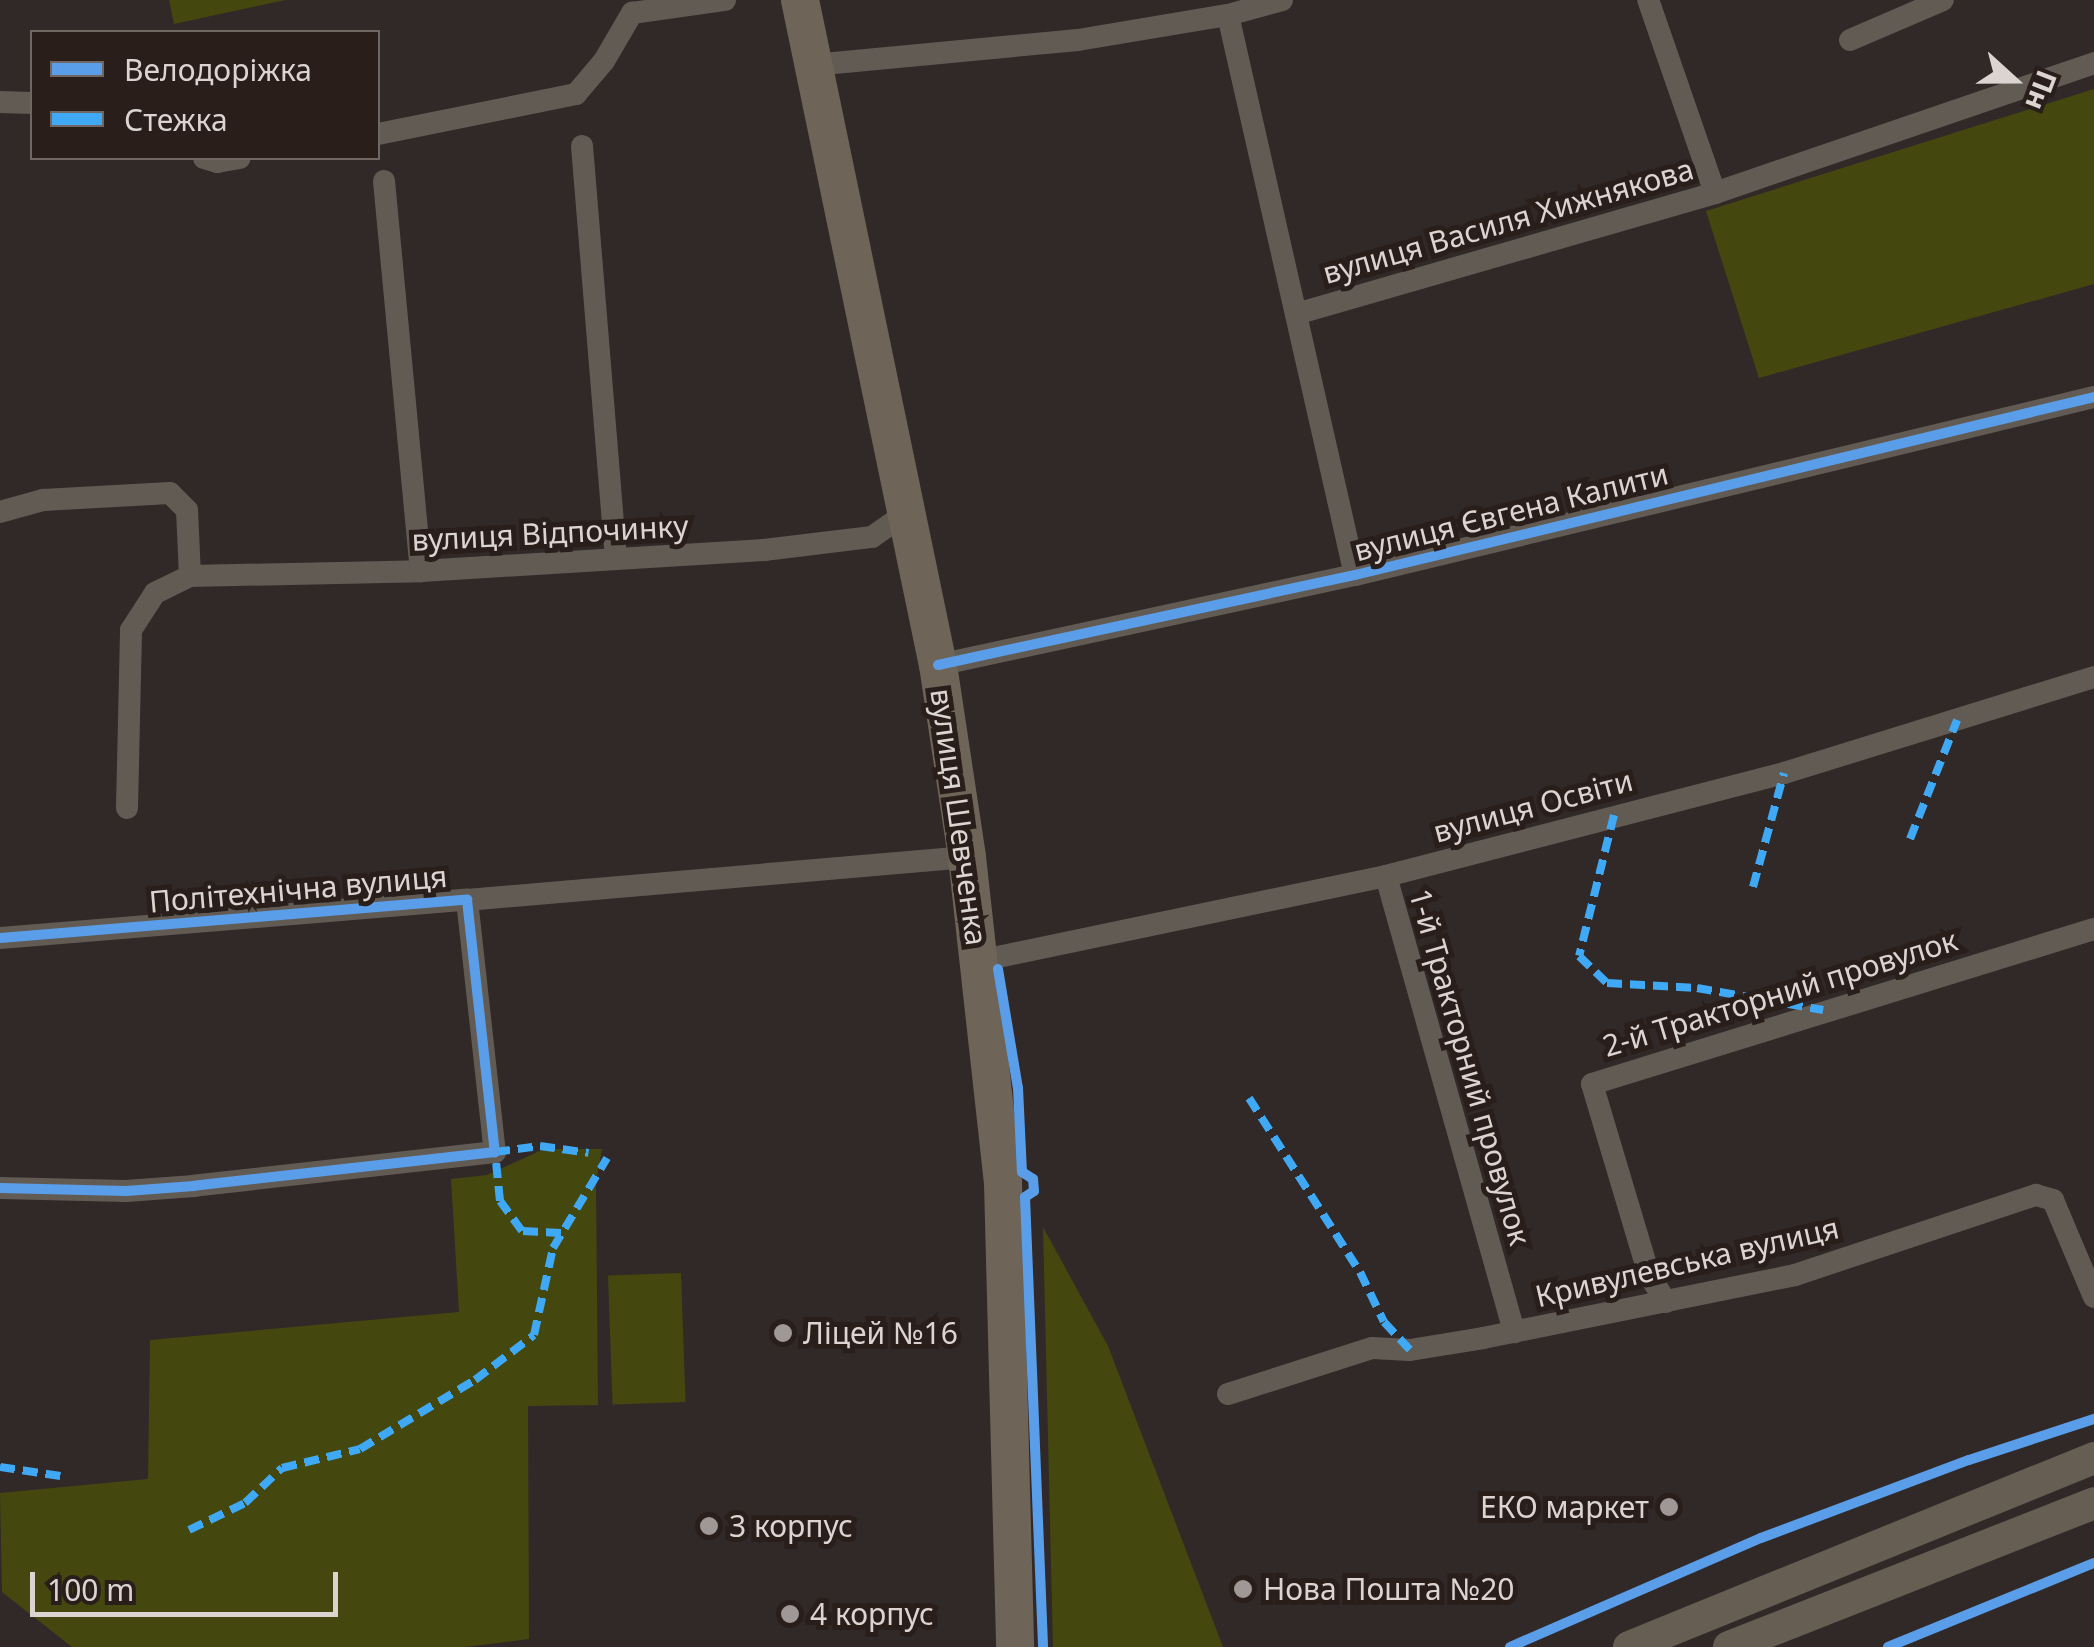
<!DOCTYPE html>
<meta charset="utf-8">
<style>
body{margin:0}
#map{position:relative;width:2094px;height:1647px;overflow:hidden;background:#302928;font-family:"Noto Sans",sans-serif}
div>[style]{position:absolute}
.green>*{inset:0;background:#44480f;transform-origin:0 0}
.street>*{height:22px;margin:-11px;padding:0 11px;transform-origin:11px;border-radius:11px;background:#625b54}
.secondary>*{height:32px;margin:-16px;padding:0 16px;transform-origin:16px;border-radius:16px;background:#665e53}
.primary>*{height:38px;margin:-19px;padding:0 19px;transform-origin:19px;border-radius:19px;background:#6f6458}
.quiet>*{height:8px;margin-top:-4px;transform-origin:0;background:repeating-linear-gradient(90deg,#3fa9f5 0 15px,transparent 0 23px)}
.cycleway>*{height:10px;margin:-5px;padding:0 5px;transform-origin:5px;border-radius:5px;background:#5a9eea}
.dots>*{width:28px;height:28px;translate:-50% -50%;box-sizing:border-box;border:5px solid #291e1a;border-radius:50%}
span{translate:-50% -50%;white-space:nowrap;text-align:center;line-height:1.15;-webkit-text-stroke:10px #291e1a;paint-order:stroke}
.street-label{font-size:30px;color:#dbd4d1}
.poi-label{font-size:30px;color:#dbd4d1}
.left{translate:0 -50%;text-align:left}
.right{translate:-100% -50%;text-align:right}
.legend{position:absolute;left:30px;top:30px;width:350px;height:130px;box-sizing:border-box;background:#291e1a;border:2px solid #706763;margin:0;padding:12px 18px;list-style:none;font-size:30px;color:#dbd4d1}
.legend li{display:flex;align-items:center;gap:20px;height:50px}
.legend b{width:50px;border:2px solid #706763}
.north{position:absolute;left:1964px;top:30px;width:100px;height:100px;-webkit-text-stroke:8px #291e1a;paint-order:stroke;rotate:111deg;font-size:28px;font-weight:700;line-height:40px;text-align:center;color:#dbd4d1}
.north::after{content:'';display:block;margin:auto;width:35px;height:45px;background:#dbd4d1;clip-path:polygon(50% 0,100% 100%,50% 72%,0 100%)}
.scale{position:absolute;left:30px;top:1572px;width:308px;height:45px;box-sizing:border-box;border:5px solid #dbd4d1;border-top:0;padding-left:12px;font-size:30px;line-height:35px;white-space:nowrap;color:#dbd4d1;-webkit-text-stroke:8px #291e1a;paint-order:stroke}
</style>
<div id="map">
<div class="green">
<div style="clip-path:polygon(169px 0,285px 0,174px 24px)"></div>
<div style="clip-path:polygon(2094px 89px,2094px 284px,1759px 378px,1706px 211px)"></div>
<div style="clip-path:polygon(544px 1149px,602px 1149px,596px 1183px,598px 1405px,528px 1406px,529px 1639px,465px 1647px,72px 1647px,2px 1592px,0 1493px,148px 1479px,150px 1340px,459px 1312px,451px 1179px,487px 1175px)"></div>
<div style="clip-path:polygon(1043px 1227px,1108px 1346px,1223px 1647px,1053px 1647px)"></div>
<div style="left:681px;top:1273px;width:129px;height:73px;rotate:88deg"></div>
</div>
<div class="street">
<div style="left:1228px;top:15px;width:574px;rotate:77.22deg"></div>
<div style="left:1850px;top:40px;width:101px;rotate:-23.3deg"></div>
<div style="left:813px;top:65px;width:266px;rotate:-5.4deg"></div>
<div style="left:1078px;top:40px;width:152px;rotate:-9.5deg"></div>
<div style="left:1228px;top:15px;width:56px;rotate:-15.5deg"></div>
<div style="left:0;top:102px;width:32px;rotate:2deg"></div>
<div style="left:378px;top:134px;width:202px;rotate:-11.4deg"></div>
<div style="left:576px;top:94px;width:43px;rotate:-49.7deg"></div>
<div style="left:604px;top:61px;width:56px;rotate:-59.7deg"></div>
<div style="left:632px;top:13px;width:94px;rotate:-8deg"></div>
<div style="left:582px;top:146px;width:414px;rotate:85.3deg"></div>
<div style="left:204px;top:158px;width:14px;rotate:17deg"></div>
<div style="left:217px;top:162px;width:23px;rotate:-10deg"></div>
<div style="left:384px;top:181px;width:392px;rotate:84.6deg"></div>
<div style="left:1715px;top:193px;width:401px;rotate:-18.9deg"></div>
<div style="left:1296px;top:314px;width:436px;rotate:-16.1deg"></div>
<div style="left:1715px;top:193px;width:204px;rotate:-109.1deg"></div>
<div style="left:0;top:512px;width:45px;rotate:-15.6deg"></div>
<div style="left:43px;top:500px;width:127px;rotate:-3.2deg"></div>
<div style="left:170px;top:493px;width:24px;rotate:45deg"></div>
<div style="left:187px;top:510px;width:66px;rotate:87.4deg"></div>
<div style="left:938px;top:665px;width:427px;rotate:-12.2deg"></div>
<div style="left:1355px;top:575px;width:760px;rotate:-13.54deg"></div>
<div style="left:127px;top:808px;width:178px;rotate:-88.7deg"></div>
<div style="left:131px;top:630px;width:44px;rotate:-57deg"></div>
<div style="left:155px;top:593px;width:39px;rotate:-26deg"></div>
<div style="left:190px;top:576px;width:231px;rotate:-1.2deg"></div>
<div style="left:421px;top:571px;width:344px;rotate:-3.5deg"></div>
<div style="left:764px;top:550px;width:109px;rotate:-6.9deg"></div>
<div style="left:872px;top:537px;width:40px;rotate:-34.9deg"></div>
<div style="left:1386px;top:876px;width:474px;rotate:74.3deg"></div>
<div style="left:467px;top:900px;width:502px;rotate:-4.92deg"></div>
<div style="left:0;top:938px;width:469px;rotate:-4.7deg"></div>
<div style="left:467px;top:900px;width:254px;rotate:83.7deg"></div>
<div style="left:495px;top:1152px;width:303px;rotate:173.6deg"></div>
<div style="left:194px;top:1186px;width:68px;rotate:175.8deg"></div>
<div style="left:126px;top:1191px;width:126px;rotate:-178.6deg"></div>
<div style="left:979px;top:961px;width:416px;rotate:-11.8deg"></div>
<div style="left:1386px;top:876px;width:411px;rotate:-14.5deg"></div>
<div style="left:1784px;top:773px;width:325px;rotate:-17.2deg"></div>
<div style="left:1666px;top:1302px;width:32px;rotate:-122deg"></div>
<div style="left:1649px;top:1275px;width:199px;rotate:-106.6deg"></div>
<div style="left:1592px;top:1084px;width:525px;rotate:-17.16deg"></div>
<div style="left:1228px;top:1394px;width:151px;rotate:-17.7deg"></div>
<div style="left:1372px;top:1348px;width:38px;rotate:3deg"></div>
<div style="left:1410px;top:1350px;width:74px;rotate:-9.3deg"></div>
<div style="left:1483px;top:1338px;width:318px;rotate:-11.4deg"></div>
<div style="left:1795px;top:1275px;width:254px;rotate:-18.4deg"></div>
<div style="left:2036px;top:1195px;width:18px;rotate:16deg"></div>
<div style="left:2053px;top:1200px;width:105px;rotate:67.1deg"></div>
</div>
<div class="secondary">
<div style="left:1629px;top:1647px;width:502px;rotate:-22.12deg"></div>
<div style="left:1729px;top:1647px;width:392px;rotate:-21.5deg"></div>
</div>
<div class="primary">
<div style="left:800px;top:0;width:679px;rotate:78.28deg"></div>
<div style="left:938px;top:665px;width:194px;rotate:81.4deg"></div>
<div style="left:967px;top:857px;width:328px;rotate:83.7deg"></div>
<div style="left:1003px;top:1183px;width:464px;rotate:88.5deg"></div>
</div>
<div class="quiet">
<div style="left:1614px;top:815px;width:145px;rotate:103.9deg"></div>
<div style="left:1579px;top:956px;width:39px;rotate:44deg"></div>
<div style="left:1607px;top:983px;width:90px;rotate:3.2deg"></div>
<div style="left:1697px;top:988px;width:128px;rotate:9.9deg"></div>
<div style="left:1910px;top:839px;width:128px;rotate:-68.4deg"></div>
<div style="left:1753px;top:887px;width:118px;rotate:-74.8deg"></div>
<div style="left:1249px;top:1098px;width:206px;rotate:57.5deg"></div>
<div style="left:1360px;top:1272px;width:55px;rotate:64.4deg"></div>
<div style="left:1384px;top:1322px;width:38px;rotate:47deg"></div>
<div style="left:561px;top:1233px;width:39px;rotate:-177deg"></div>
<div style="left:522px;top:1231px;width:37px;rotate:-126deg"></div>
<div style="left:500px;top:1201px;width:49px;rotate:-95.8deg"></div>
<div style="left:495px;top:1152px;width:45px;rotate:-7.6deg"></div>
<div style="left:540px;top:1146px;width:49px;rotate:8.1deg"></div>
<div style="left:0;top:1467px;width:61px;rotate:8.5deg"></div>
<div style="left:189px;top:1530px;width:62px;rotate:-25.7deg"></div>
<div style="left:245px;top:1503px;width:51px;rotate:-43.4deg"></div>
<div style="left:282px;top:1468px;width:80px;rotate:-13.7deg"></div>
<div style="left:360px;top:1449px;width:134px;rotate:-31deg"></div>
<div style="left:475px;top:1380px;width:74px;rotate:-37.3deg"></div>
<div style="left:534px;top:1335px;width:89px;rotate:-77.7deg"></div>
<div style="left:553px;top:1248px;width:105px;rotate:-59deg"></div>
</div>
<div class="cycleway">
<div style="left:938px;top:665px;width:427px;rotate:-12.2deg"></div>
<div style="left:1355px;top:575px;width:760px;rotate:-13.54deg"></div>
<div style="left:0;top:938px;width:469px;rotate:-4.7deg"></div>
<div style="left:467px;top:900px;width:254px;rotate:83.7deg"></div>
<div style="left:495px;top:1152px;width:303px;rotate:173.6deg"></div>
<div style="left:194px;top:1186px;width:68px;rotate:175.8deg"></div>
<div style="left:126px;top:1191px;width:126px;rotate:-178.6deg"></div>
<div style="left:998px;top:969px;width:121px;rotate:80.5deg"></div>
<div style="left:1018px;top:1088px;width:84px;rotate:87.3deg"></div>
<div style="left:1022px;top:1172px;width:13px;rotate:32deg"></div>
<div style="left:1033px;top:1179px;width:12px;rotate:85deg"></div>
<div style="left:1034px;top:1191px;width:11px;rotate:146deg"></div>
<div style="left:1025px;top:1197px;width:450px;rotate:87.7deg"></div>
<div style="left:1510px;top:1647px;width:274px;rotate:-23.5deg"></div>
<div style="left:1761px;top:1538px;width:222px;rotate:-20.6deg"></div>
<div style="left:1969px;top:1460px;width:132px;rotate:-18.2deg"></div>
<div style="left:1888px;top:1647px;width:222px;rotate:-22.2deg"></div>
</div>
<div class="dots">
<div style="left:783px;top:1333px;background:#9f9896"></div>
<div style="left:1669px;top:1507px;background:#9f9896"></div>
<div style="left:709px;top:1526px;background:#9f9896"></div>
<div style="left:1243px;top:1589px;background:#9f9896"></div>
<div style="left:790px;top:1614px;background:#9f9896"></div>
</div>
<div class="street-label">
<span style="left:1508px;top:221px;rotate:-16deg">вулиця Василя Хижнякова</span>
<span style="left:1511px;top:512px;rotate:-14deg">вулиця Євгена Калити</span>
<span style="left:550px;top:533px;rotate:-3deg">вулиця Відпочинку</span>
<span style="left:1533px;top:806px;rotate:-15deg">вулиця Освіти</span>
<span style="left:959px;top:817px;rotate:82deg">вулиця Шевченка</span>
<span style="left:298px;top:889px;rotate:-5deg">Політехнічна вулиця</span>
<span style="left:1780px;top:993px;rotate:-17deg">2-й Тракторний провулок</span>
<span style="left:1470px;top:1067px;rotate:74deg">1-й Тракторний провулок</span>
<span style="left:1687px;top:1262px;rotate:-13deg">Кривулевська вулиця</span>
</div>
<div class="poi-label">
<span class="left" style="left:803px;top:1333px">Ліцей №16</span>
<span class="right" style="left:1649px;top:1507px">ЕКО маркет</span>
<span class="left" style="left:729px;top:1526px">3 корпус</span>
<span class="left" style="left:1263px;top:1589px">Нова Пошта №20</span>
<span class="left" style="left:810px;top:1614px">4 корпус</span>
</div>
<ul class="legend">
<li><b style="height:12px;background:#5a9eea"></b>Велодоріжка</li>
<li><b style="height:12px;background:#3fa9f5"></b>Стежка</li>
</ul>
<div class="north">Пн</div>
<div class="scale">100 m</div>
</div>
